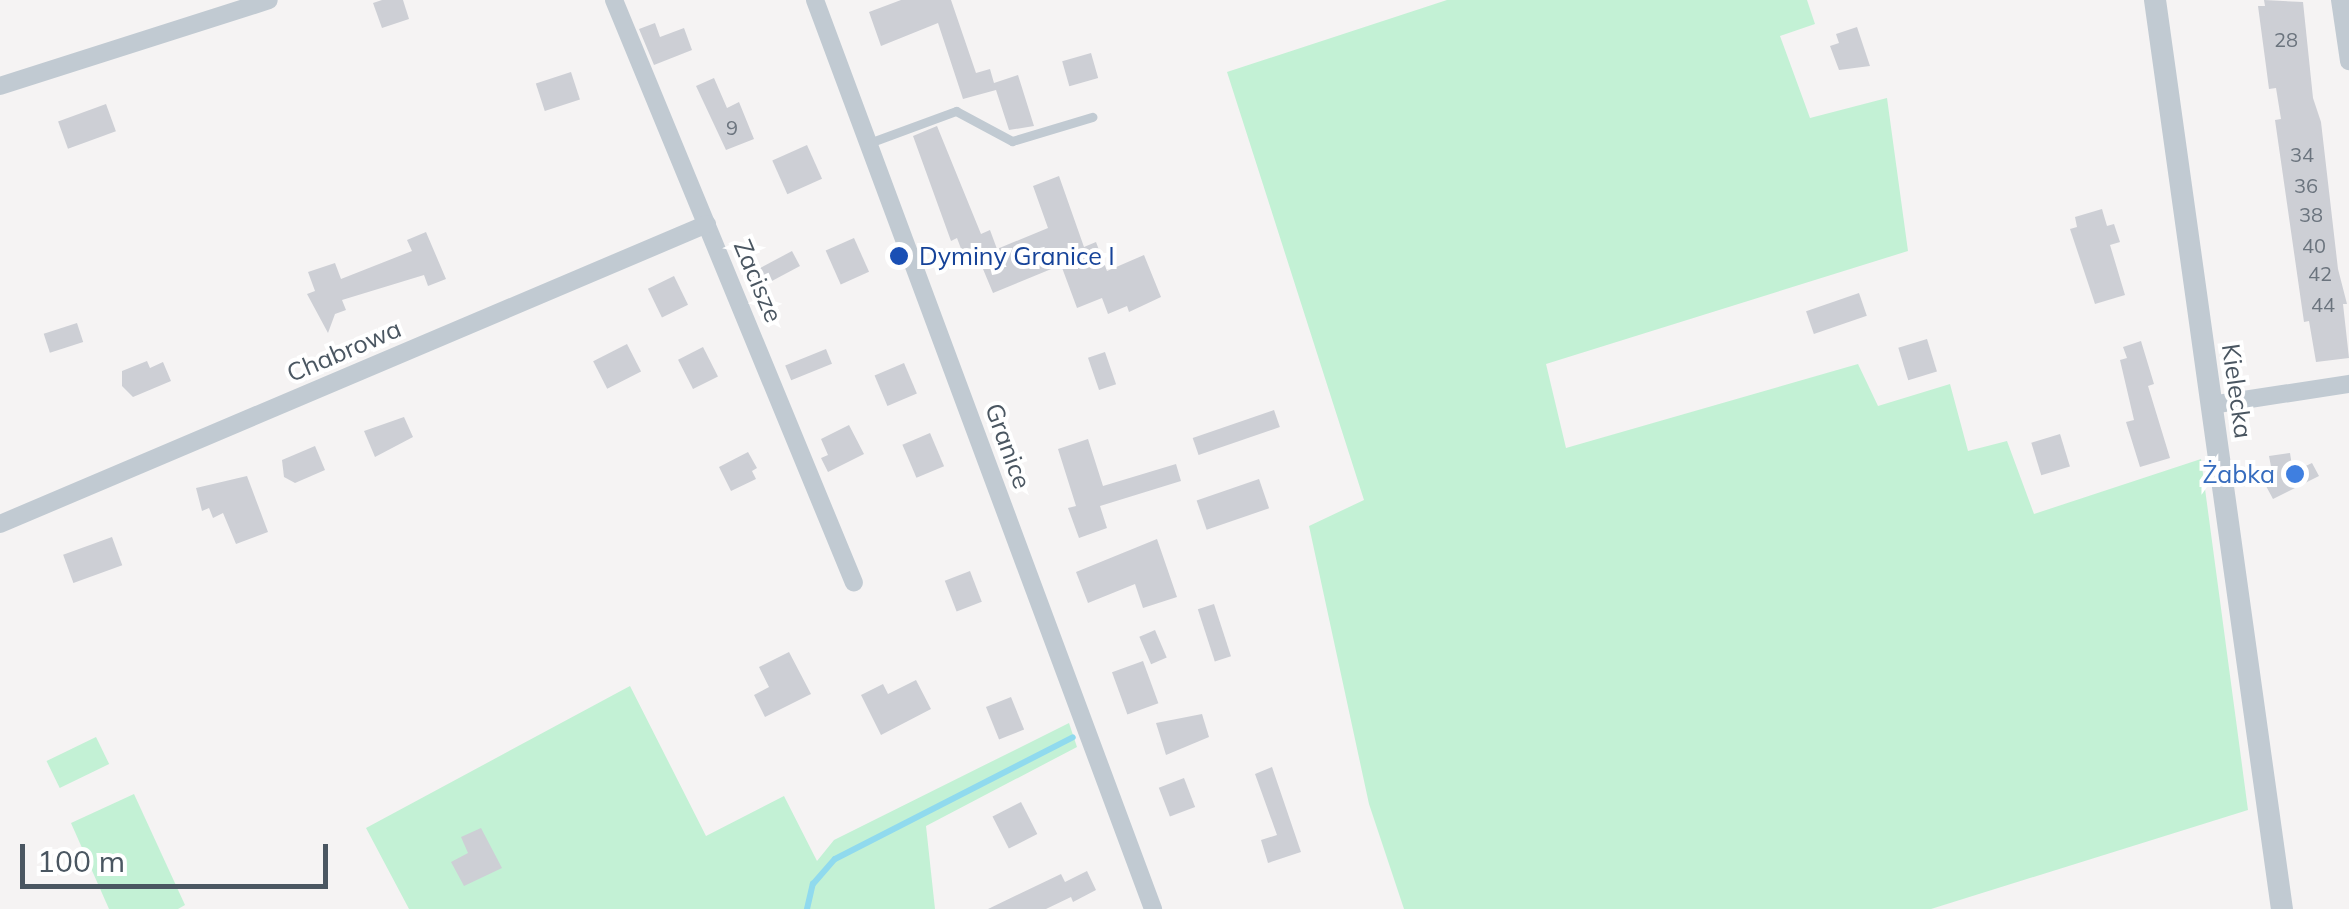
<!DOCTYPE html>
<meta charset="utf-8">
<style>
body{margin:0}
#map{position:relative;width:2349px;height:909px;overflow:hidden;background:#f5f3f3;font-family:Mulish,sans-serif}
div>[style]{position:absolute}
.green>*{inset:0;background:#c3f1d5;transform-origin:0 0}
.stream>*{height:6px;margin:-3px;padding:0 3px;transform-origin:3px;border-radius:3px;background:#90daee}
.building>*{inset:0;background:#cdcfd5;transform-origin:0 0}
.service>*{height:9px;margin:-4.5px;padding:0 4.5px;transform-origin:4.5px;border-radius:4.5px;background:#c1cad2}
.minor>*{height:18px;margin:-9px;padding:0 9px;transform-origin:9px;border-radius:9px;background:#c1cad2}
.tertiary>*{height:22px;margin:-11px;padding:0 11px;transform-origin:11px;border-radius:11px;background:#c1cad2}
.dots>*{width:28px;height:28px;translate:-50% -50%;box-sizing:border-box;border:5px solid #fff;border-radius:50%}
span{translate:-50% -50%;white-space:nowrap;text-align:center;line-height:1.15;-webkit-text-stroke:8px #fff;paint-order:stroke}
.number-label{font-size:20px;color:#6b747e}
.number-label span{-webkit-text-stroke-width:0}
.transit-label{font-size:25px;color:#164399}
.left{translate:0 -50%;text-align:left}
.street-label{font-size:25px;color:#4a5661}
.shop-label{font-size:25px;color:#366cbe}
.right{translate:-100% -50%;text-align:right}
.scale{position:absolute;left:20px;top:844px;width:308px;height:45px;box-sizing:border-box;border:5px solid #4a5661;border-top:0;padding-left:12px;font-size:30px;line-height:35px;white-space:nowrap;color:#4a5661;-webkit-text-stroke:8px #fff;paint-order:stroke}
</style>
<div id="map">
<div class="green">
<div style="clip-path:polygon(1447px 0,1807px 0,1815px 24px,1780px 36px,1810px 118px,1887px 98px,1908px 251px,1546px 364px,1566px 448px,1858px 364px,1878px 406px,1950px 384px,1968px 451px,2007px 441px,2034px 514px,2201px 459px,2248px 810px,1931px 909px,1404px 909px,1369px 804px,1309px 526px,1364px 500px,1227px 72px)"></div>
<div style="clip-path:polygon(630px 686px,706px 836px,784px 796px,817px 861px,834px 840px,1069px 723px,1077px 747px,926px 826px,935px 909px,409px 909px,366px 828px)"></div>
<div style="left:96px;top:737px;width:30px;height:55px;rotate:64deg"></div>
<div style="clip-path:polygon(134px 794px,185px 905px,178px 909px,109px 909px,71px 823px)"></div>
</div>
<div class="stream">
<div style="left:807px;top:909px;width:26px;rotate:-77deg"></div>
<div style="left:813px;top:884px;width:33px;rotate:-49deg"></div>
<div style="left:835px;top:859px;width:267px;rotate:-27.1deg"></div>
</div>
<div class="building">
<div style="clip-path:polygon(382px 0,403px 0,409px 19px,382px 28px,373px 3px)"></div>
<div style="clip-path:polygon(901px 0,951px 0,976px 73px,990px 69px,994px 83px,1018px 75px,1034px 126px,1009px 130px,996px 90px,963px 99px,938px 23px,881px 46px,869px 12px)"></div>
<div style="clip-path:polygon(2264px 0,2303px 2px,2313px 98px,2321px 122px,2338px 269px,2347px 304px,2343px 304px,2349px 358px,2316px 362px,2309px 321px,2304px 322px,2275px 120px,2281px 119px,2276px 88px,2269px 89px,2266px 66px,2258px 6px,2265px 6px)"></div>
<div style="clip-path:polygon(655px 23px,660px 37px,684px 28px,692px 50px,654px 65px,639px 29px)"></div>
<div style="clip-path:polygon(1857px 27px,1870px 66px,1839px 70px,1830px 46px,1839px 43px,1836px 34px)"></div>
<div style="left:1091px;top:53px;width:26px;height:30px;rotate:74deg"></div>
<div style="left:571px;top:72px;width:29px;height:37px;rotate:72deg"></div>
<div style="clip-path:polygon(714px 78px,727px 108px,739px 102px,754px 139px,726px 150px,696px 86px)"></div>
<div style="left:106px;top:104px;width:29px;height:51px;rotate:70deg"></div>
<div style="clip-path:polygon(937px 126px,981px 234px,990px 230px,997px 249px,1048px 228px,1033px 186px,1059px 176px,1084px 247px,1096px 242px,1107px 271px,1144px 255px,1161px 297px,1129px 312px,1127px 306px,1108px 314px,1102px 298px,1077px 308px,1061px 265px,993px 293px,978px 257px,966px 262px,957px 238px,951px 241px,913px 136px)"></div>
<div style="left:807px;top:145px;width:37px;height:38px;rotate:66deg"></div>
<div style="clip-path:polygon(2102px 209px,2107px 226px,2114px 224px,2120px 242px,2110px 245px,2125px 295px,2095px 304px,2070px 229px,2077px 227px,2075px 217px)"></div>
<div style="clip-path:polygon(426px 232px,446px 279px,428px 286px,424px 275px,342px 300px,346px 310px,335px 314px,328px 333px,307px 294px,315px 291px,308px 272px,335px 263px,341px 279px,412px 251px,407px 240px)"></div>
<div style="left:854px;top:238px;width:37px;height:31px;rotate:66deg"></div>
<div style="left:792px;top:251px;width:17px;height:49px;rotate:62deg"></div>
<div style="left:674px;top:276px;width:32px;height:29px;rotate:64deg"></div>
<div style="left:1859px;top:293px;width:24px;height:56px;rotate:71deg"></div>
<div style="left:77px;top:323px;width:20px;height:35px;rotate:72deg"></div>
<div style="left:1927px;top:339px;width:34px;height:30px;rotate:73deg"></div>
<div style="clip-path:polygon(2141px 341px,2154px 384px,2148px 386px,2170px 458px,2140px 467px,2126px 422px,2134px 420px,2120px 360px,2127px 358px,2123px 347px)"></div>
<div style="left:627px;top:344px;width:31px;height:38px;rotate:63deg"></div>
<div style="left:703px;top:347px;width:33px;height:28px;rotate:63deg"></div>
<div style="left:826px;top:349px;width:16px;height:44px;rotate:68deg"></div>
<div style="left:1105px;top:352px;width:34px;height:18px;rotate:71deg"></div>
<div style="clip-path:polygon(147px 361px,150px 368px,163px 362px,171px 381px,133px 397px,122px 386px,122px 371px)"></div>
<div style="left:904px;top:363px;width:33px;height:32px;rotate:67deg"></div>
<div style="left:1274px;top:410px;width:18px;height:86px;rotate:71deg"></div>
<div style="clip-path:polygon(404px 417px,413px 437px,375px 457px,364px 431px)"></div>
<div style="clip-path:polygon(849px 425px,864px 454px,828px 472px,821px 458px,828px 455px,821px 439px)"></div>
<div style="left:930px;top:433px;width:36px;height:30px;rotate:67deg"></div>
<div style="left:2060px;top:434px;width:34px;height:30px;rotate:73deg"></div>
<div style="clip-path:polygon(1088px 439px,1103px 486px,1176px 464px,1181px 481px,1100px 506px,1107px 528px,1079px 538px,1068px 508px,1076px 506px,1058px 449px)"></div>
<div style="clip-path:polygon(315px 446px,325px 470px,295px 483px,284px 477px,282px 460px)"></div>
<div style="clip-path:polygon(748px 452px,757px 468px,752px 471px,756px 479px,731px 491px,719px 467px)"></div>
<div style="clip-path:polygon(2290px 453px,2293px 472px,2312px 463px,2319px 476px,2273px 499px,2266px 486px,2274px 482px,2269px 456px)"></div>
<div style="clip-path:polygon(247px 476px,268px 532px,236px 544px,223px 513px,213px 518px,209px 508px,202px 511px,196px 488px)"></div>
<div style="left:1259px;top:479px;width:31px;height:66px;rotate:71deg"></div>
<div style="left:112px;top:537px;width:30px;height:52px;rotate:70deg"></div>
<div style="clip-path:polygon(1157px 539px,1177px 597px,1143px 608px,1135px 584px,1088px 603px,1076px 572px)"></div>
<div style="left:970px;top:571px;width:33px;height:27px;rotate:69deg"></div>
<div style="left:1214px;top:604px;width:55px;height:17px;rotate:72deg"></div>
<div style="left:1155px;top:630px;width:30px;height:17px;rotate:67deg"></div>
<div style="clip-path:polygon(789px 652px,811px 694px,765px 717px,754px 695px,769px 687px,759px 667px)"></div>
<div style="left:1143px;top:661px;width:45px;height:33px;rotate:70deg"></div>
<div style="clip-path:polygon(916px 680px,931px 709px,881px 735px,861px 695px,883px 684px,888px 694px)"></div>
<div style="left:1011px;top:697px;width:35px;height:27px;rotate:68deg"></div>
<div style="clip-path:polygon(1202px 714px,1209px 737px,1166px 755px,1156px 723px)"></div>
<div style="clip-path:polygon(1272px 767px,1301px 852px,1268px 863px,1261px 840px,1277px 835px,1255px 774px)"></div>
<div style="left:1184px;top:778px;width:31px;height:27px;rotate:69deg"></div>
<div style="left:1021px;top:802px;width:36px;height:32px;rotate:63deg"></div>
<div style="clip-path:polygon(481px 828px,502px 868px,464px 886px,451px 862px,468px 853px,461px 837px)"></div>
<div style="clip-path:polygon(1087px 871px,1096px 890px,1073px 902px,1071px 897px,1046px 909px,988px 909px,1061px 874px,1065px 882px)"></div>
</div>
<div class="service">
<div style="left:869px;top:143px;width:93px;rotate:-20.2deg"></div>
<div style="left:956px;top:111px;width:64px;rotate:28.2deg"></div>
<div style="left:1012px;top:141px;width:84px;rotate:-16.7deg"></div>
</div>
<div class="minor">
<div style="left:614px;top:0;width:630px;rotate:67.62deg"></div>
<div style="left:815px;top:0;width:970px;rotate:69.6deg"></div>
<div style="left:2340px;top:0;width:62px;rotate:81.6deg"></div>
<div style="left:0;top:86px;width:282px;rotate:-17.7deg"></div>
<div style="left:2211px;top:405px;width:140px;rotate:-8.7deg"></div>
<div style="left:0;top:524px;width:768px;rotate:-22.99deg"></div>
</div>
<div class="tertiary">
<div style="left:2155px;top:0;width:918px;rotate:82.05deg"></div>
</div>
<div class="dots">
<div style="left:899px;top:256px;background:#1a4fb4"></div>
<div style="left:2295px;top:474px;background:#3f7fe0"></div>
</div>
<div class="number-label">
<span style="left:2286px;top:39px">28</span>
<span style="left:732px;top:127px">9</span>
<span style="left:2302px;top:154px">34</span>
<span style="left:2306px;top:185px">36</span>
<span style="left:2311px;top:214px">38</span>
<span style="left:2314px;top:245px">40</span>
<span style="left:2320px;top:273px">42</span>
<span style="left:2323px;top:304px">44</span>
</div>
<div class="transit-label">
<span class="left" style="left:919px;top:256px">Dyminy Granice I</span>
</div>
<div class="street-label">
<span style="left:758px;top:281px;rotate:67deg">Zacisze</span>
<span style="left:344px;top:351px;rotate:-23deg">Chabrowa</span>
<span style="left:2237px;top:391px;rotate:82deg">Kielecka</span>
<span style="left:1008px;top:446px;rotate:70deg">Granice</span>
</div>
<div class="shop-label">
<span class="right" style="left:2275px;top:474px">Żabka</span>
</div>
<div class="scale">100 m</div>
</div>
